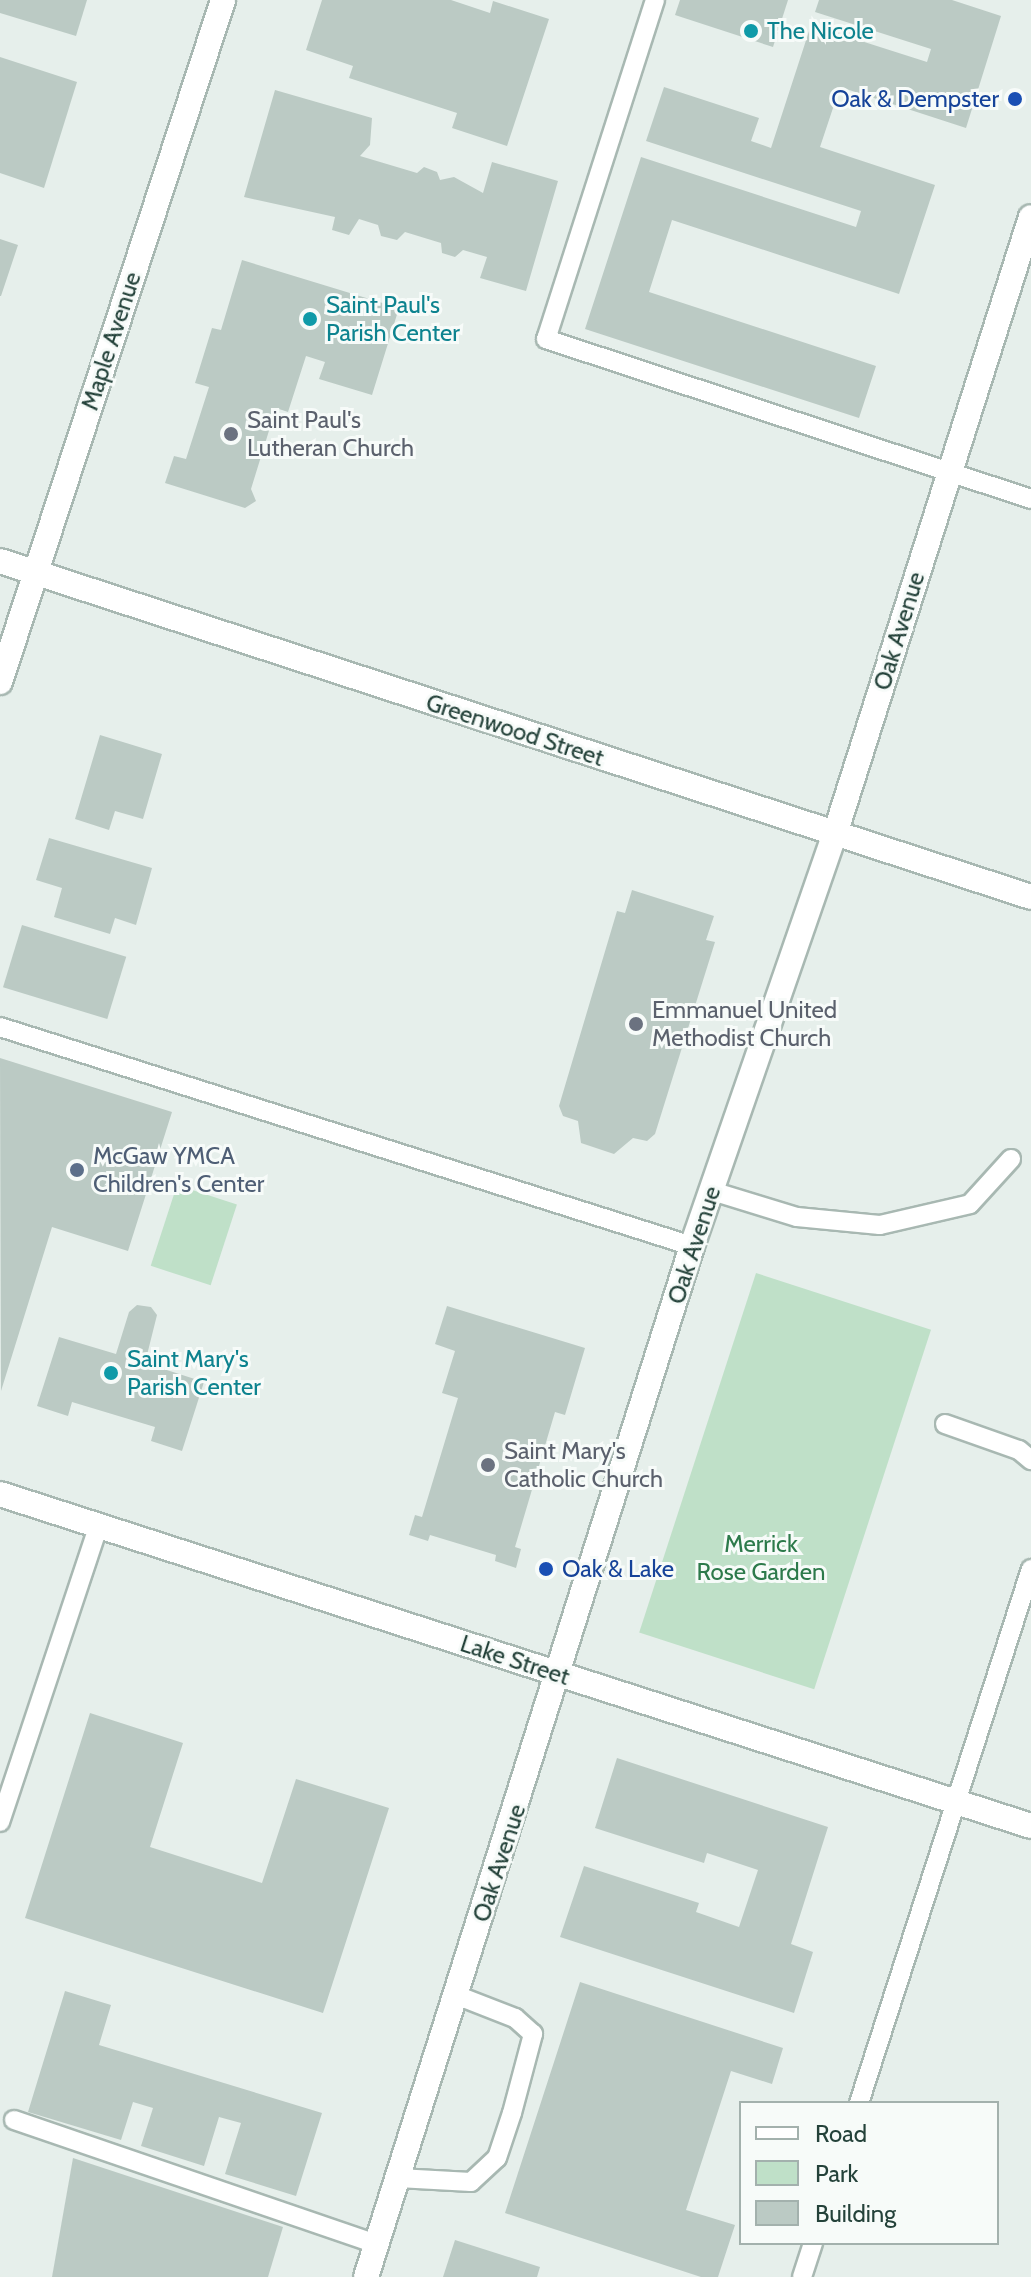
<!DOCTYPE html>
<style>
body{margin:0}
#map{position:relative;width:1031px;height:2277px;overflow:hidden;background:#e6efeb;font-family:Cabin,sans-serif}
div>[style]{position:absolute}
.green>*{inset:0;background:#bfe0c8;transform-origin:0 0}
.building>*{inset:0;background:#bbcac4;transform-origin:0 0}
.roads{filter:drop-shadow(2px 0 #a8b8b2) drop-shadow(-2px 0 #a8b8b2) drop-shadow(0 2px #a8b8b2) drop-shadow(0 -2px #a8b8b2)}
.lane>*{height:18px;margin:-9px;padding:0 9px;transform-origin:9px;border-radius:9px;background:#fff}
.street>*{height:24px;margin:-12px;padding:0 12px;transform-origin:12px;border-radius:12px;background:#fff}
.secondary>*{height:24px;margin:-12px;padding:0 12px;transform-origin:12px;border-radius:12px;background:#fff}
.dots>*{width:22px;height:22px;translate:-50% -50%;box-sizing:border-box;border:4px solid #f7fbf9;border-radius:50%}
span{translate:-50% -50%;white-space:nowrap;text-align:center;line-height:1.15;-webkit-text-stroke:6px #f7fbf9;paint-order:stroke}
.culture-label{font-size:24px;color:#0d838f}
.left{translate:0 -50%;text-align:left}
.transit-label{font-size:24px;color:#164399}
.right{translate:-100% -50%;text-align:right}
.street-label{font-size:24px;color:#24423a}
.worship-label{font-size:24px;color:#5b616d}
.service-label{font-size:24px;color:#4e5e75}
.park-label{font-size:24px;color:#2d7a4b}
.legend{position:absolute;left:739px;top:2101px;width:260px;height:144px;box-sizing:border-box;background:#f7fbf9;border:2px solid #a3b1ad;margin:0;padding:10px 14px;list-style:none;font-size:24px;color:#24423a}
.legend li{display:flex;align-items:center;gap:16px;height:40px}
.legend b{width:40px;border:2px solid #a3b1ad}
</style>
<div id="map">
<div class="green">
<div style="left:177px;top:1185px;width:63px;height:85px;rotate:18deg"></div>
<div style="left:756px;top:1273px;width:184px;height:378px;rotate:18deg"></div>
</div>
<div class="building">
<div style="clip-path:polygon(0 0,87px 0,76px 36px,0 13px)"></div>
<div style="clip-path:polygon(322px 0,451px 0,490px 13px,493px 1px,549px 19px,507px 146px,452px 128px,457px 113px,349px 78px,353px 66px,306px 50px)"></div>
<div style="clip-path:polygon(680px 0,788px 0,773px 47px,675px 15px)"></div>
<div style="clip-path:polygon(819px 0,952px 0,1001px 16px,966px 128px,840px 87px,820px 147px,935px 185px,899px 294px,672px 220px,649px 292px,876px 366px,859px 418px,585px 329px,641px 157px,856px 227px,861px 211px,646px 141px,664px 87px,759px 118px,751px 141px,771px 148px,811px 25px,927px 62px,931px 49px,815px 12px)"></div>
<div style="clip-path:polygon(0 57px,77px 82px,44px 188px,0 173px)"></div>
<div style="clip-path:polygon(275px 90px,372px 118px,370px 145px,360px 156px,417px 173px,424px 167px,437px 172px,440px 180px,454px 177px,483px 193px,492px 162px,558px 181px,526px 291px,480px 278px,487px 257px,463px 250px,455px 257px,442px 253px,441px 243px,405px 232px,397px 240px,381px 236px,378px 225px,359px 219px,349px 235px,332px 230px,335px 217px,244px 197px)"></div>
<div style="clip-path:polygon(0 239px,18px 245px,1px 296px,0 296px)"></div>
<div style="clip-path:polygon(242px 260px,399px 308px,372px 395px,319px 379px,325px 362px,306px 356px,288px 412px,276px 408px,251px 489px,256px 501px,245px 508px,165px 483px,174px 456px,186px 459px,209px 387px,195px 383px,212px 328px,221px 330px)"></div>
<div style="clip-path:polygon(100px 735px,162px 754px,143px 819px,115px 811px,109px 830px,75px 819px)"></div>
<div style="clip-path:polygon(49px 838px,152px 868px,136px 925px,115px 918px,110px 934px,54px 917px,62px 888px,36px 880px)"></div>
<div style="clip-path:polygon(632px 890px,714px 916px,706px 940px,715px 942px,655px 1134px,647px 1141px,633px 1138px,614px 1154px,581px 1143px,578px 1121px,563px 1116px,559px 1106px,617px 911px,625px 913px)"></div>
<div style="left:22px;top:925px;width:109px;height:65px;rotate:17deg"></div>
<div style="clip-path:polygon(0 1058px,172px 1112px,128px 1251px,52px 1227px,1px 1391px)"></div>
<div style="clip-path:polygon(137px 1305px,151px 1307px,157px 1315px,145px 1363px,204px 1382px,182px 1451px,151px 1441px,155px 1427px,72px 1402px,68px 1416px,37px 1406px,59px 1337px,116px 1354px,129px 1312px)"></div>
<div style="clip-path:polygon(447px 1306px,585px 1348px,565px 1415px,555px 1412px,515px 1547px,521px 1549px,516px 1568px,495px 1561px,496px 1555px,430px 1535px,428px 1541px,409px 1535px,415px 1515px,422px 1517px,458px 1398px,442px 1393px,455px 1351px,435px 1344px)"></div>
<div style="clip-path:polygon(90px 1713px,183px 1743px,150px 1847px,262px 1883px,296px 1779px,389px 1808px,323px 2013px,25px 1918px)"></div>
<div style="clip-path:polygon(617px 1758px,828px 1827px,791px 1944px,813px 1952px,794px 2013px,560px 1937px,584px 1866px,699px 1903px,696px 1912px,739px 1927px,758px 1870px,707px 1853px,704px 1863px,595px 1828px)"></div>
<div style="clip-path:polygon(580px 1982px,783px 2048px,772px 2084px,731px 2071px,686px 2210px,735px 2225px,718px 2277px,701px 2277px,505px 2213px)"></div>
<div style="clip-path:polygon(65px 1991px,111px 2005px,99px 2045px,322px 2113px,296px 2196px,225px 2174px,241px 2123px,219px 2117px,204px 2166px,141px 2146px,153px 2108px,133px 2102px,121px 2140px,28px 2112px)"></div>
<div style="clip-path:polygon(73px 2158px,283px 2227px,268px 2277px,52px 2277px)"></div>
<div style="clip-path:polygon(455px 2240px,540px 2267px,537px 2277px,443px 2277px)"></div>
</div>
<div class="roads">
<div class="lane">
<div style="left:655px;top:0;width:356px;rotate:107.8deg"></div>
<div style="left:546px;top:339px;width:511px;rotate:18.26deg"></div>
<div style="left:0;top:1027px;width:726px;rotate:17.56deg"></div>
<div style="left:712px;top:1191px;width:89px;rotate:17deg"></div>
<div style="left:797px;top:1217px;width:83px;rotate:5.5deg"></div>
<div style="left:880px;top:1225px;width:92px;rotate:-13.1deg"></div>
<div style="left:970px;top:1204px;width:61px;rotate:-47.7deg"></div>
<div style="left:945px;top:1424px;width:78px;rotate:19.4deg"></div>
<div style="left:1019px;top:1450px;width:16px;rotate:40deg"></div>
<div style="left:0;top:1822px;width:311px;rotate:-71.6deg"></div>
<div style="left:859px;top:2103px;width:561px;rotate:-72.15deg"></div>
<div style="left:14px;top:2120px;width:384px;rotate:18.9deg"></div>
<div style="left:398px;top:2178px;width:73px;rotate:3.1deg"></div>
<div style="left:471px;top:2182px;width:35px;rotate:-43deg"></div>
<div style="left:497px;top:2158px;width:47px;rotate:-71.6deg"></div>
<div style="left:512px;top:2113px;width:82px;rotate:-75.1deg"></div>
<div style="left:533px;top:2034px;width:24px;rotate:-138deg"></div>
<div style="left:515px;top:2018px;width:63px;rotate:-158.7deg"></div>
<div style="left:802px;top:2277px;width:36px;rotate:-72deg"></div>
</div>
<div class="street">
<div style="left:0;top:561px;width:1084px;rotate:18.05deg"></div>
<div style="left:0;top:682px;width:718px;rotate:-71.89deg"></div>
</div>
<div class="secondary">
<div style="left:0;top:1494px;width:1083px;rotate:17.85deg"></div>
<div style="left:366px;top:2277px;width:1081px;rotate:-72.45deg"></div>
<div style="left:692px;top:1246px;width:436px;rotate:-70.9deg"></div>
<div style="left:835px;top:834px;width:647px;rotate:-72.38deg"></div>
</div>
</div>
<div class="dots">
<div style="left:751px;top:31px;background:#0f9aa8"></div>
<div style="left:1015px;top:99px;background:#1a4fb4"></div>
<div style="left:310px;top:319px;background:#0f9aa8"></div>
<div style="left:231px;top:434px;background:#6b7280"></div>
<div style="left:636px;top:1024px;background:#6b7280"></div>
<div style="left:77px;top:1170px;background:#5c6f8a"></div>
<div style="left:111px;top:1373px;background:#0f9aa8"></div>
<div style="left:488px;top:1465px;background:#6b7280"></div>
<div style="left:546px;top:1569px;background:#1a4fb4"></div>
</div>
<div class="culture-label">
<span class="left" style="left:767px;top:31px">The Nicole</span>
<span class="left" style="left:326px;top:319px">Saint Paul's<br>Parish Center</span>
<span class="left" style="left:127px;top:1373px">Saint Mary's<br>Parish Center</span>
</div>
<div class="transit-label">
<span class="right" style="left:999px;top:99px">Oak &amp; Dempster</span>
<span class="left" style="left:562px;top:1569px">Oak &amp; Lake</span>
</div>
<div class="street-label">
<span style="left:111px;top:341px;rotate:-72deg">Maple Avenue</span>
<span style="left:899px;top:631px;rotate:-73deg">Oak Avenue</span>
<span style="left:515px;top:730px;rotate:18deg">Greenwood Street</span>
<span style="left:694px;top:1245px;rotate:-72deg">Oak Avenue</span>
<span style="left:515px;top:1660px;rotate:18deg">Lake Street</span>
<span style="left:499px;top:1863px;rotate:-72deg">Oak Avenue</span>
</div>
<div class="worship-label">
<span class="left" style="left:247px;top:434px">Saint Paul's<br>Lutheran Church</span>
<span class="left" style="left:652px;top:1024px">Emmanuel United<br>Methodist Church</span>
<span class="left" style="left:504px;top:1465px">Saint Mary's<br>Catholic Church</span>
</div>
<div class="service-label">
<span class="left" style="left:93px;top:1170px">McGaw YMCA<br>Children's Center</span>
</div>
<div class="park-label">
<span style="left:761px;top:1558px">Merrick<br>Rose Garden</span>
</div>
<ul class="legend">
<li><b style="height:10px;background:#fff"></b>Road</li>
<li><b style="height:22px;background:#bfe0c8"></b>Park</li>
<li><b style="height:22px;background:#bbcac4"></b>Building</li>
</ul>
</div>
